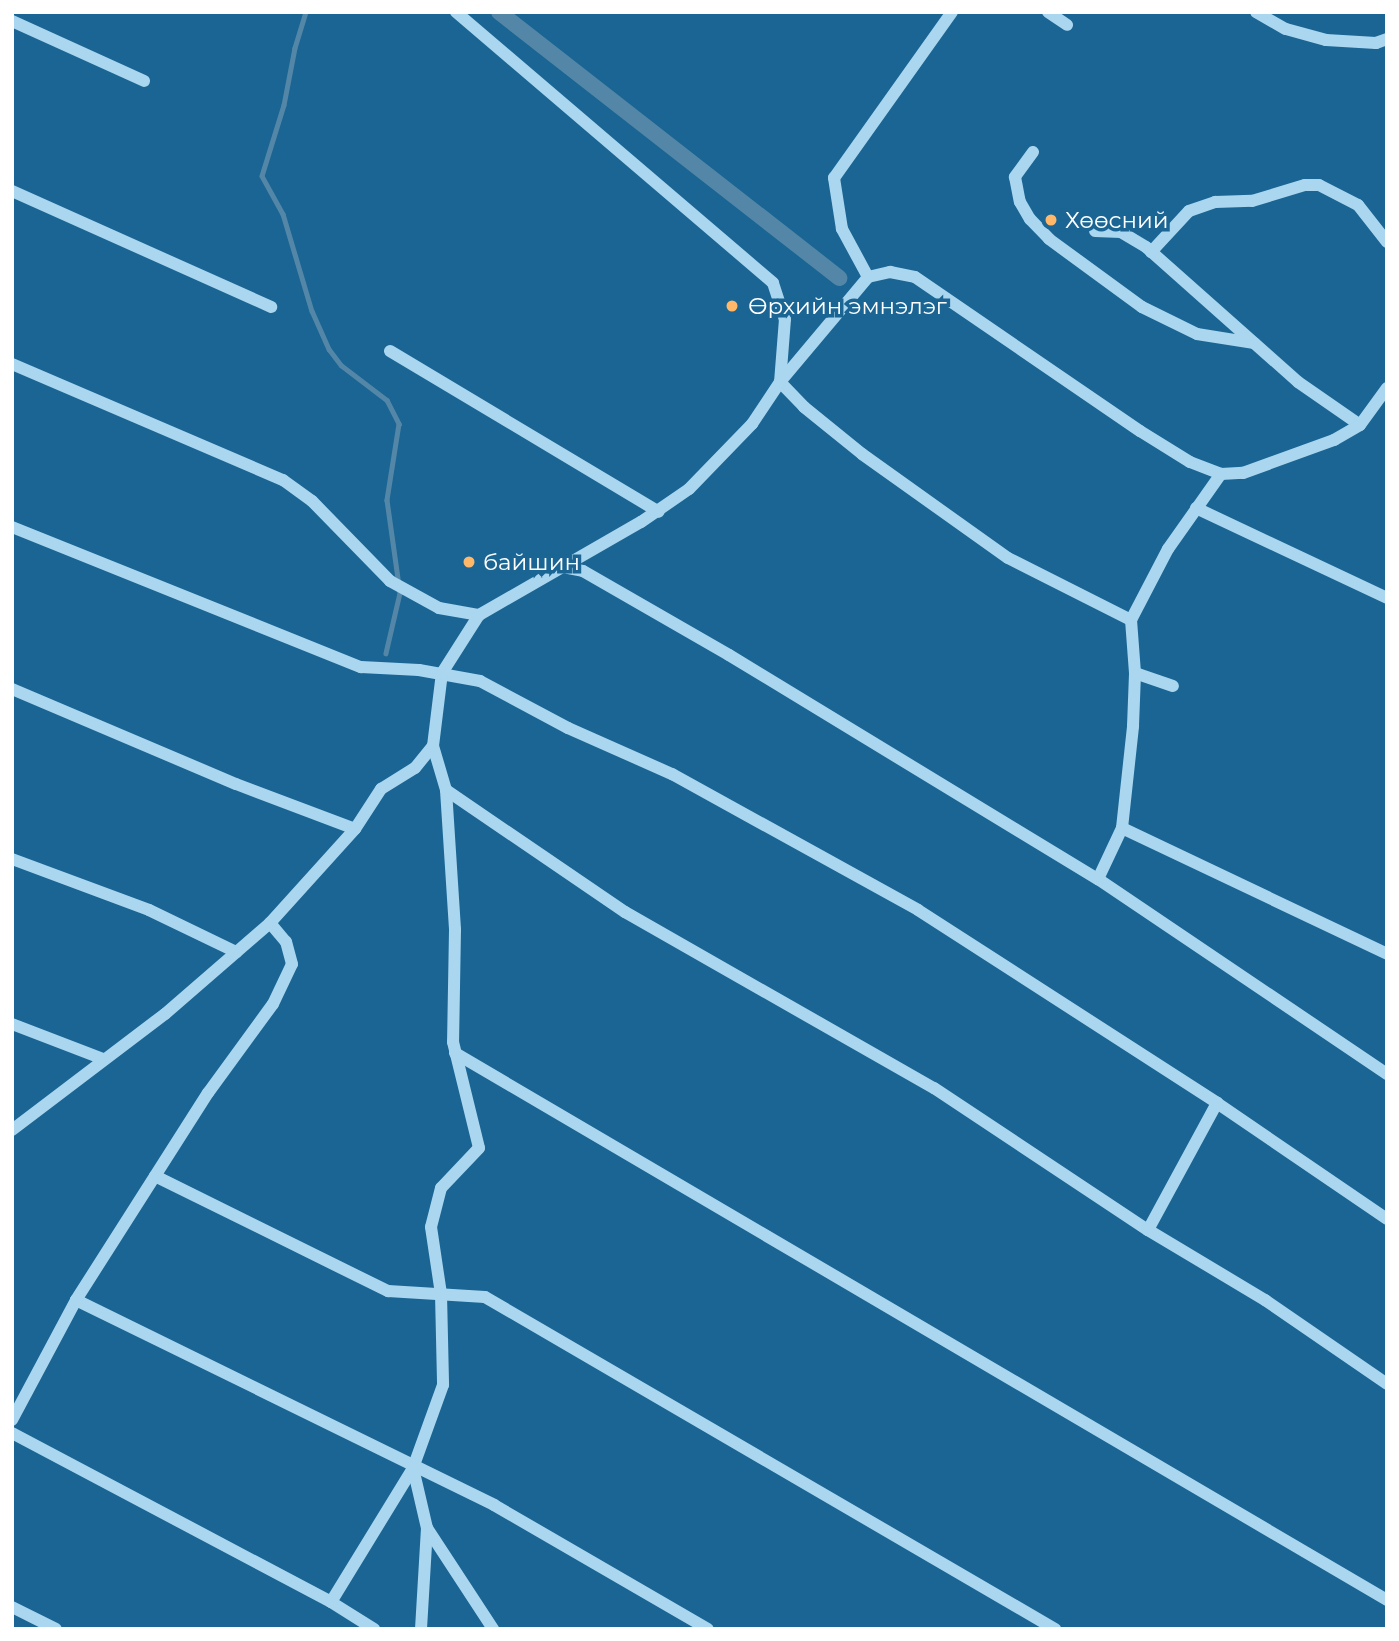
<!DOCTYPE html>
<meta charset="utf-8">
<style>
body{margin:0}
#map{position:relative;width:1399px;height:1641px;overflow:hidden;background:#1a6593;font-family:Montserrat,sans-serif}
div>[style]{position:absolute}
.stream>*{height:4.5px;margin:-2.25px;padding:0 2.25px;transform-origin:2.25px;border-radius:2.25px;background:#5487a7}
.canal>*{height:16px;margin:-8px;padding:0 8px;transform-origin:8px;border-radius:8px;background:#5487a7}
.minor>*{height:12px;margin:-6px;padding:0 6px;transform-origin:6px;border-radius:6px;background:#aad6ef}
.dots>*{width:19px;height:19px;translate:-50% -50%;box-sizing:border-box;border:4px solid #1a6593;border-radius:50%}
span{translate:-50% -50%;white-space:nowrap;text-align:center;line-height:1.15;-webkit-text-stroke:7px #1a6593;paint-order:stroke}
.poi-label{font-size:23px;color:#fff}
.left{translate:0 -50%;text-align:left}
.frame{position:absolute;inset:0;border:14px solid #fff;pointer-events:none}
</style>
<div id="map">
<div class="stream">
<div style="left:306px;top:12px;width:38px;rotate:107deg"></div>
<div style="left:295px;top:48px;width:58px;rotate:100.9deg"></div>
<div style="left:284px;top:105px;width:74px;rotate:107.2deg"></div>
<div style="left:262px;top:176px;width:43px;rotate:61.1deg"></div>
<div style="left:283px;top:214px;width:101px;rotate:73.4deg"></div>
<div style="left:312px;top:311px;width:42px;rotate:65.9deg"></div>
<div style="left:329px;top:349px;width:20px;rotate:53deg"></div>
<div style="left:341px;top:365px;width:58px;rotate:37.3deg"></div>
<div style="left:387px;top:400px;width:27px;rotate:63deg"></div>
<div style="left:399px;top:424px;width:77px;rotate:99deg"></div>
<div style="left:387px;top:500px;width:94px;rotate:82deg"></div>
<div style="left:400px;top:593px;width:62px;rotate:103.1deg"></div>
</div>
<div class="canal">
<div style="left:499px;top:12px;width:432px;rotate:38deg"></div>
</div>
<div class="minor">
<div style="left:456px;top:12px;width:417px;rotate:40.5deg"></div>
<div style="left:773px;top:283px;width:38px;rotate:72deg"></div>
<div style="left:785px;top:319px;width:63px;rotate:94.5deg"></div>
<div style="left:780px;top:382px;width:35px;rotate:46deg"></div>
<div style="left:804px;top:407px;width:75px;rotate:39deg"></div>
<div style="left:862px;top:454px;width:179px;rotate:35.5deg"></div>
<div style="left:1008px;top:558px;width:138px;rotate:26.8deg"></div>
<div style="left:1048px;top:12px;width:23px;rotate:34deg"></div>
<div style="left:1256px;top:12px;width:34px;rotate:30deg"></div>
<div style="left:1286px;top:29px;width:41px;rotate:15.4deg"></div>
<div style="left:1326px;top:40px;width:50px;rotate:3.4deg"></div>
<div style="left:1376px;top:43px;width:12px;rotate:-20deg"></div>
<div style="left:12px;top:21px;width:145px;rotate:24.4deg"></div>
<div style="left:1033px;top:152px;width:31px;rotate:126deg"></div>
<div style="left:1015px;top:177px;width:25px;rotate:79deg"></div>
<div style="left:1020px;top:202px;width:20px;rotate:60deg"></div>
<div style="left:1030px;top:219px;width:28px;rotate:46deg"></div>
<div style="left:1049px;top:239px;width:115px;rotate:36.2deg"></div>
<div style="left:1142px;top:307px;width:61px;rotate:26.1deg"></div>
<div style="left:1197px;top:334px;width:58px;rotate:9deg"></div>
<div style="left:12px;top:191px;width:284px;rotate:24.1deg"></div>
<div style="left:1095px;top:231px;width:26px;rotate:2deg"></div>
<div style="left:1121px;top:232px;width:29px;rotate:31deg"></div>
<div style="left:1146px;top:247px;width:203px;rotate:41.6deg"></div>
<div style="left:1298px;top:382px;width:75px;rotate:34.7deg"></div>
<div style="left:1151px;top:252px;width:56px;rotate:-47.2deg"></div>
<div style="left:1189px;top:211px;width:28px;rotate:-19deg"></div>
<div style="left:1215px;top:202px;width:37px;rotate:-2deg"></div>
<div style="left:1252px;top:201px;width:55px;rotate:-16.8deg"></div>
<div style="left:1305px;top:185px;width:14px"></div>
<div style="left:1319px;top:185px;width:44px;rotate:27.1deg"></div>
<div style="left:1358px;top:205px;width:47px;rotate:51.9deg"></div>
<div style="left:868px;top:277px;width:55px;rotate:-118.4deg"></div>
<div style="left:842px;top:229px;width:52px;rotate:-98.9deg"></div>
<div style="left:834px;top:178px;width:204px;rotate:-54.6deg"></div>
<div style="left:390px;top:351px;width:313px;rotate:30.9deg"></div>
<div style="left:12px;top:364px;width:295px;rotate:23.2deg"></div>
<div style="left:283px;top:480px;width:36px;rotate:36deg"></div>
<div style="left:312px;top:501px;width:112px;rotate:45.7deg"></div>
<div style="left:390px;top:581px;width:56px;rotate:28.9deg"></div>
<div style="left:439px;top:608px;width:41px;rotate:9.9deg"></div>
<div style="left:1196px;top:508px;width:211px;rotate:25.2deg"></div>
<div style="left:12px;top:527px;width:376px;rotate:21.9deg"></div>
<div style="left:361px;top:667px;width:58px;rotate:3deg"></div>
<div style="left:419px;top:670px;width:62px;rotate:10.2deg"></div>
<div style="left:480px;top:681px;width:100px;rotate:28.1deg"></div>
<div style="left:568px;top:728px;width:114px;rotate:23.9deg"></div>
<div style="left:672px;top:774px;width:281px;rotate:28.9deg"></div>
<div style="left:918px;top:910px;width:356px;rotate:32.8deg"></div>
<div style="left:1217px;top:1103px;width:206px;rotate:34.3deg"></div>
<div style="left:563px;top:567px;width:20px;rotate:11deg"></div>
<div style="left:583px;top:571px;width:168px;rotate:29.9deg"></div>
<div style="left:729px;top:655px;width:432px;rotate:31.3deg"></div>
<div style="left:1098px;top:879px;width:349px;rotate:34deg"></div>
<div style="left:1135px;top:673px;width:40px;rotate:18.9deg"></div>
<div style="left:12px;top:689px;width:243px;rotate:23deg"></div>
<div style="left:236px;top:784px;width:127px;rotate:20.7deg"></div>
<div style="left:433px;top:746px;width:46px;rotate:73.5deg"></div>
<div style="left:446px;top:790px;width:140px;rotate:86.3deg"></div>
<div style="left:455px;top:930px;width:112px;rotate:91deg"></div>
<div style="left:453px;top:1042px;width:109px;rotate:76.2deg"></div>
<div style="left:479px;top:1148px;width:55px;rotate:133.5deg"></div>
<div style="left:441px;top:1188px;width:40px;rotate:104.4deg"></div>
<div style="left:431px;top:1227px;width:68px;rotate:81.5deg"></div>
<div style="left:441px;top:1294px;width:91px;rotate:88.7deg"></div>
<div style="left:443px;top:1385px;width:88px;rotate:109.9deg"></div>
<div style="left:413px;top:1468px;width:62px;rotate:76.9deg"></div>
<div style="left:427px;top:1528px;width:121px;rotate:56.8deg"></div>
<div style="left:446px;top:790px;width:217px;rotate:34.3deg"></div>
<div style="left:625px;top:912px;width:356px;rotate:29.7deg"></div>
<div style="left:934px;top:1088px;width:257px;rotate:33.6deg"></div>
<div style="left:1148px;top:1230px;width:136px;rotate:30.9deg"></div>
<div style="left:1265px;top:1300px;width:148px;rotate:34.5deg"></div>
<div style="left:1122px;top:828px;width:293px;rotate:25.4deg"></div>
<div style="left:12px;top:859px;width:146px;rotate:20.4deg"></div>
<div style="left:149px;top:910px;width:97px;rotate:25.8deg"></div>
<div style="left:1098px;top:879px;width:56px;rotate:-64.8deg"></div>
<div style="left:1122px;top:828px;width:103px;rotate:-83.8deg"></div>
<div style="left:1133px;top:726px;width:53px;rotate:-87.8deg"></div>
<div style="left:1135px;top:673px;width:53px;rotate:-94.3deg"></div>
<div style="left:1131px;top:620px;width:80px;rotate:-62.5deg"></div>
<div style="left:1168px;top:549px;width:92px;rotate:-54.8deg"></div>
<div style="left:12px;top:1024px;width:97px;rotate:21deg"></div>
<div style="left:455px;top:1053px;width:1081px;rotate:30.41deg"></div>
<div style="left:12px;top:1130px;width:192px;rotate:-37.2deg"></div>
<div style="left:165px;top:1014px;width:139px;rotate:-40.9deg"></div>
<div style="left:270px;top:923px;width:127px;rotate:-47.9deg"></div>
<div style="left:355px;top:829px;width:48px;rotate:-57deg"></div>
<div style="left:381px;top:789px;width:40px;rotate:-32deg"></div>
<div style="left:415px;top:768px;width:28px;rotate:-51deg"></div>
<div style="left:433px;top:746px;width:74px;rotate:-83deg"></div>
<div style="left:442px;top:673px;width:69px;rotate:-57.5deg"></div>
<div style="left:479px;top:615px;width:187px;rotate:-29.9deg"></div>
<div style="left:641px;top:522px;width:58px;rotate:-34.5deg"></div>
<div style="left:689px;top:489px;width:91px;rotate:-45.9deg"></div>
<div style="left:752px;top:424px;width:50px;rotate:-56.3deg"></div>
<div style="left:780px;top:382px;width:137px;rotate:-50deg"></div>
<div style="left:868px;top:277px;width:23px;rotate:-13deg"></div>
<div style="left:890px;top:272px;width:25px;rotate:11deg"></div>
<div style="left:915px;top:277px;width:273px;rotate:34.4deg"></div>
<div style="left:1140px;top:431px;width:59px;rotate:31.8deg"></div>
<div style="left:1190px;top:462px;width:33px;rotate:21deg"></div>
<div style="left:1221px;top:474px;width:22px;rotate:-3deg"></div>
<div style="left:1243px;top:473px;width:97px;rotate:-19.9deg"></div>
<div style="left:1334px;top:440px;width:30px;rotate:-30deg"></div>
<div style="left:1360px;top:425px;width:46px;rotate:-53.9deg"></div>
<div style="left:155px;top:1176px;width:260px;rotate:26.3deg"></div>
<div style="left:388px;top:1291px;width:97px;rotate:3.5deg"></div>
<div style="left:485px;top:1297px;width:660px;rotate:30.22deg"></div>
<div style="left:1148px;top:1230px;width:145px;rotate:-61.5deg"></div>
<div style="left:76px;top:1300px;width:466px;rotate:26.1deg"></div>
<div style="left:494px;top:1505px;width:247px;rotate:30.1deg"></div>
<div style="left:12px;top:1420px;width:136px;rotate:-61.9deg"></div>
<div style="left:76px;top:1300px;width:246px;rotate:-57.5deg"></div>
<div style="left:208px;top:1093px;width:110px;rotate:-53.9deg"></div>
<div style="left:273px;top:1004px;width:44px;rotate:-64.6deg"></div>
<div style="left:292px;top:964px;width:23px;rotate:-105deg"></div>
<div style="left:286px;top:942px;width:25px;rotate:-130deg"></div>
<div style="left:12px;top:1433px;width:361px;rotate:27.9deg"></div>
<div style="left:331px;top:1602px;width:51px;rotate:32.1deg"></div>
<div style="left:331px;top:1602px;width:157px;rotate:-58.5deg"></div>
<div style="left:12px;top:1607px;width:49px;rotate:26.6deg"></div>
<div style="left:421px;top:1629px;width:101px;rotate:-86.6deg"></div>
</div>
<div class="dots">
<div style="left:1051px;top:220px;background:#ffb869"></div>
<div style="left:732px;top:306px;background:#ffb869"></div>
<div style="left:469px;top:562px;background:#ffb869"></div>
</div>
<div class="poi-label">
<span class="left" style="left:1065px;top:220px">Хөөсний</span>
<span class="left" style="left:748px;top:306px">Өрхийн эмнэлэг</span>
<span class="left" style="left:483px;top:562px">байшин</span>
</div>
<div class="frame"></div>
</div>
